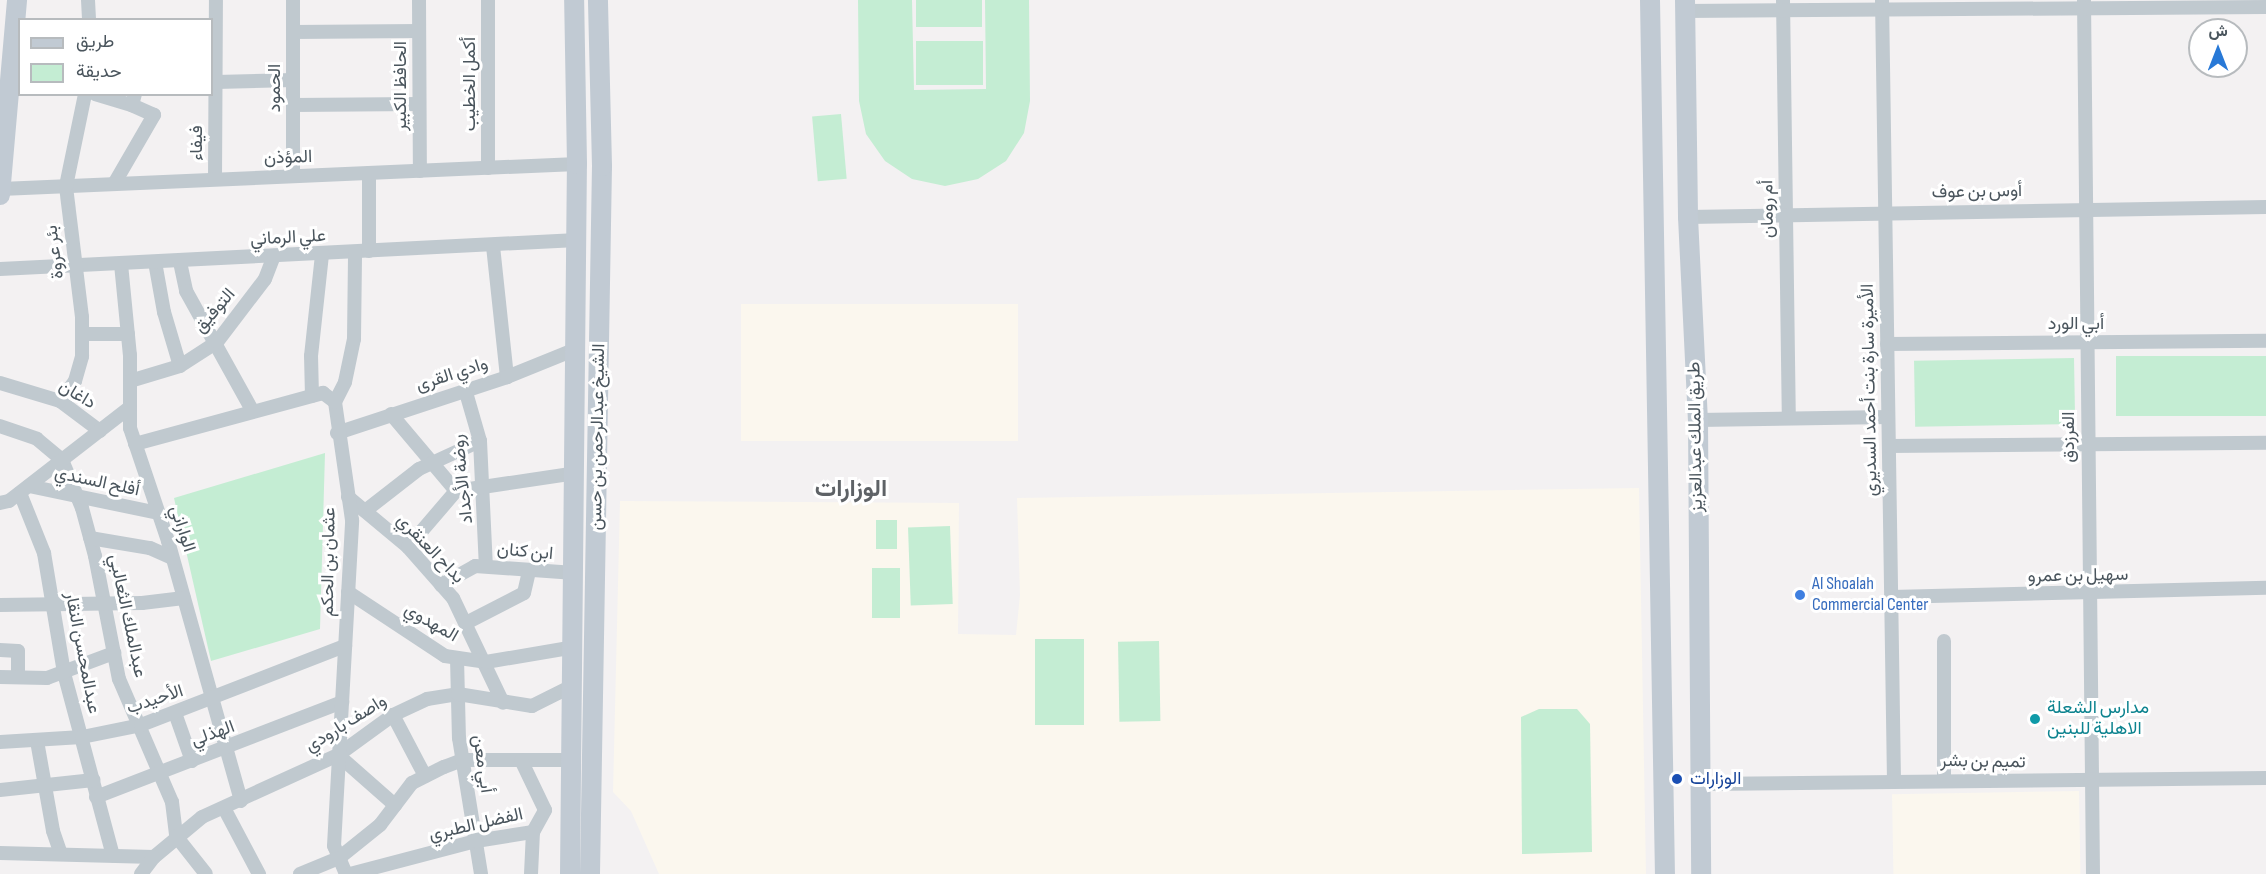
<!DOCTYPE html>
<meta charset="utf-8">
<style>
body{margin:0}
#map{position:relative;width:2266px;height:874px;overflow:hidden;background:#f3f1f2;font-family:"Sofia Sans Condensed",Vazirmatn,sans-serif}
div>[style]{position:absolute}
.commercial>*{inset:0;background:#fbf7ee;transform-origin:0 0}
.green>*{inset:0;background:#c4edd3;transform-origin:0 0}
.street>*{height:14px;margin:-7px;padding:0 7px;transform-origin:7px;border-radius:7px;background:#c0c9cf}
.secondary>*{height:20px;margin:-10px;padding:0 10px;transform-origin:10px;border-radius:10px;background:#c1cad3}
.dots>*{width:16px;height:16px;translate:-50% -50%;box-sizing:border-box;border:3px solid #fff;border-radius:50%}
span{translate:-50% -50%;white-space:nowrap;text-align:center;line-height:1.15;-webkit-text-stroke:6px #fff;paint-order:stroke}
.street-label{font-size:18px;color:#4a555d}
.shop-label{font-size:18px;color:#366cbe}
.left{translate:0 -50%;text-align:left}
.culture-label{font-size:18px;color:#0d838f}
.transit-label{font-size:18px;color:#164399}
.district-label{font-size:24px;color:#5e6266;font-weight:700}
.legend{position:absolute;left:18px;top:18px;width:195px;height:78px;box-sizing:border-box;background:#fff;border:2px solid #b7bbbe;margin:0;padding:8px 10px;list-style:none;font-size:18px;color:#4a555d}
.legend li{display:flex;align-items:center;gap:12px;height:30px}
.legend b{width:30px;border:2px solid #b7bbbe}
.north{position:absolute;left:2188px;top:18px;width:60px;height:60px;box-sizing:border-box;background:#fff;border:2px solid #b7bbbe;border-radius:50%;rotate:0deg;font-size:16px;font-weight:700;line-height:24px;text-align:center;color:#4a555d}
.north::after{content:'';display:block;margin:auto;width:21px;height:27px;background:#2879d7;clip-path:polygon(50% 0,100% 100%,50% 72%,0 100%)}
</style>
<div id="map">
<div class="commercial">
<div style="left:1018px;top:304px;width:137px;height:277px;rotate:90deg"></div>
<div style="clip-path:polygon(1639px 488px,1646px 874px,659px 874px,631px 811px,613px 792px,620px 501px,959px 503px,958px 634px,1016px 635px,1020px 595px,1017px 498px)"></div>
<div style="left:2079px;top:791px;width:83px;height:187px;rotate:89deg"></div>
</div>
<div class="green">
<div style="clip-path:polygon(858px 0,912px 0,914px 90px,986px 89px,985px 0,1029px 0,1030px 101px,1024px 133px,1006px 161px,978px 179px,945px 186px,912px 179px,885px 161px,866px 134px,859px 101px)"></div>
<div style="left:916px;top:0;width:66px;height:27px"></div>
<div style="left:983px;top:41px;width:44px;height:67px;rotate:90deg"></div>
<div style="left:841px;top:114px;width:65px;height:29px;rotate:85deg"></div>
<div style="left:2266px;top:356px;width:60px;height:150px;rotate:90deg"></div>
<div style="left:2074px;top:358px;width:66px;height:160px;rotate:89deg"></div>
<div style="clip-path:polygon(325px 453px,320px 629px,211px 661px,174px 498px)"></div>
<div style="left:876px;top:520px;width:21px;height:29px"></div>
<div style="left:950px;top:526px;width:78px;height:42px;rotate:88deg"></div>
<div style="left:872px;top:568px;width:28px;height:50px"></div>
<div style="left:1035px;top:639px;width:49px;height:86px"></div>
<div style="left:1159px;top:641px;width:80px;height:41px;rotate:89deg"></div>
<div style="clip-path:polygon(1539px 709px,1577px 709px,1590px 724px,1592px 852px,1522px 854px,1521px 717px)"></div>
</div>
<div class="street">
<div style="left:88px;top:0;width:20px;rotate:87deg"></div>
<div style="left:419px;top:0;width:171px;rotate:89.7deg"></div>
<div style="left:488px;top:0;width:168px;rotate:90deg"></div>
<div style="left:1783px;top:0;width:417px;rotate:89.2deg"></div>
<div style="left:1882px;top:0;width:780px;rotate:89.12deg"></div>
<div style="left:2084px;top:0;width:874px;rotate:89.41deg"></div>
<div style="left:1685px;top:11px;width:581px;rotate:-0.39deg"></div>
<div style="left:293px;top:32px;width:126px;rotate:-0.5deg"></div>
<div style="left:216px;top:82px;width:77px;rotate:-1.5deg"></div>
<div style="left:95px;top:94px;width:39px;rotate:17deg"></div>
<div style="left:293px;top:105px;width:126px;rotate:-0.5deg"></div>
<div style="left:369px;top:173px;width:78px;rotate:90deg"></div>
<div style="left:293px;top:176px;width:176px;rotate:-90deg"></div>
<div style="left:215px;top:179px;width:179px;rotate:-89.7deg"></div>
<div style="left:114px;top:184px;width:80px;rotate:-59.9deg"></div>
<div style="left:154px;top:115px;width:24px;rotate:-156deg"></div>
<div style="left:132px;top:105px;width:11px;rotate:-75deg"></div>
<div style="left:1px;top:189px;width:577px;rotate:-2.49deg"></div>
<div style="left:1688px;top:217px;width:578px;rotate:-0.99deg"></div>
<div style="left:493px;top:246px;width:132px;rotate:83.9deg"></div>
<div style="left:155px;top:262px;width:51px;rotate:79.8deg"></div>
<div style="left:164px;top:312px;width:56px;rotate:73.5deg"></div>
<div style="left:180px;top:262px;width:30px;rotate:78deg"></div>
<div style="left:186px;top:291px;width:136px;rotate:61deg"></div>
<div style="left:121px;top:264px;width:91px;rotate:84.4deg"></div>
<div style="left:130px;top:355px;width:73px;rotate:90deg"></div>
<div style="left:130px;top:428px;width:119px;rotate:71.4deg"></div>
<div style="left:168px;top:541px;width:270px;rotate:74.3deg"></div>
<div style="left:0;top:269px;width:578px;rotate:-2.88deg"></div>
<div style="left:82px;top:334px;width:46px"></div>
<div style="left:1887px;top:344px;width:379px;rotate:-0.5deg"></div>
<div style="left:130px;top:381px;width:52px;rotate:-16.7deg"></div>
<div style="left:180px;top:366px;width:44px;rotate:-33deg"></div>
<div style="left:217px;top:342px;width:79px;rotate:-52.7deg"></div>
<div style="left:265px;top:279px;width:25px;rotate:-69deg"></div>
<div style="left:0;top:383px;width:63px;rotate:16.7deg"></div>
<div style="left:60px;top:401px;width:50px;rotate:36.9deg"></div>
<div style="left:465px;top:389px;width:54px;rotate:73.9deg"></div>
<div style="left:480px;top:441px;width:125px;rotate:87.3deg"></div>
<div style="left:312px;top:396px;width:40px;rotate:-91.4deg"></div>
<div style="left:311px;top:356px;width:103px;rotate:-83.8deg"></div>
<div style="left:60px;top:401px;width:25px;rotate:-53deg"></div>
<div style="left:75px;top:381px;width:26px;rotate:-74deg"></div>
<div style="left:82px;top:356px;width:39px;rotate:-90deg"></div>
<div style="left:82px;top:317px;width:132px;rotate:-97deg"></div>
<div style="left:66px;top:186px;width:94px;rotate:-78.3deg"></div>
<div style="left:391px;top:414px;width:101px;rotate:49.8deg"></div>
<div style="left:1698px;top:420px;width:190px;rotate:-0.9deg"></div>
<div style="left:0;top:426px;width:39px;rotate:19deg"></div>
<div style="left:37px;top:439px;width:33px;rotate:40deg"></div>
<div style="left:62px;top:460px;width:52px;rotate:67.4deg"></div>
<div style="left:82px;top:508px;width:50px;rotate:74.8deg"></div>
<div style="left:95px;top:556px;width:125px;rotate:79deg"></div>
<div style="left:119px;top:679px;width:134px;rotate:66.7deg"></div>
<div style="left:172px;top:802px;width:34px;rotate:83deg"></div>
<div style="left:176px;top:836px;width:48px;rotate:51.7deg"></div>
<div style="left:337px;top:433px;width:179px;rotate:-18.2deg"></div>
<div style="left:507px;top:377px;width:74px;rotate:-22.1deg"></div>
<div style="left:135px;top:444px;width:195px;rotate:-15.2deg"></div>
<div style="left:323px;top:393px;width:15px;rotate:37deg"></div>
<div style="left:1889px;top:446px;width:377px;rotate:-0.5deg"></div>
<div style="left:29px;top:486px;width:132px;rotate:11.8deg"></div>
<div style="left:20px;top:493px;width:65px;rotate:68.2deg"></div>
<div style="left:44px;top:553px;width:122px;rotate:80.5deg"></div>
<div style="left:64px;top:673px;width:189px;rotate:75deg"></div>
<div style="left:348px;top:497px;width:78px;rotate:39.8deg"></div>
<div style="left:408px;top:547px;width:68px;rotate:48.6deg"></div>
<div style="left:453px;top:598px;width:116px;rotate:64.5deg"></div>
<div style="left:0;top:503px;width:9px;rotate:-13deg"></div>
<div style="left:9px;top:501px;width:153px;rotate:-37.8deg"></div>
<div style="left:365px;top:511px;width:68px;rotate:-37.9deg"></div>
<div style="left:419px;top:469px;width:67px;rotate:-24.7deg"></div>
<div style="left:90px;top:538px;width:61px;rotate:9.5deg"></div>
<div style="left:150px;top:548px;width:24px;rotate:24deg"></div>
<div style="left:408px;top:547px;width:74px;rotate:-49.4deg"></div>
<div style="left:456px;top:491px;width:121px;rotate:-8.5deg"></div>
<div style="left:441px;top:585px;width:39px;rotate:-29deg"></div>
<div style="left:475px;top:566px;width:100px;rotate:4deg"></div>
<div style="left:348px;top:592px;width:116px;rotate:33.4deg"></div>
<div style="left:445px;top:656px;width:41px;rotate:8.3deg"></div>
<div style="left:486px;top:662px;width:90px;rotate:-9.6deg"></div>
<div style="left:1891px;top:597px;width:375px;rotate:-1.4deg"></div>
<div style="left:0;top:605px;width:142px;rotate:-0.8deg"></div>
<div style="left:142px;top:603px;width:42px;rotate:-6.8deg"></div>
<div style="left:466px;top:623px;width:65px;rotate:-27.3deg"></div>
<div style="left:524px;top:593px;width:23px;rotate:-77deg"></div>
<div style="left:0;top:650px;width:18px;rotate:3deg"></div>
<div style="left:18px;top:651px;width:26px;rotate:90deg"></div>
<div style="left:457px;top:658px;width:80px;rotate:88.6deg"></div>
<div style="left:459px;top:738px;width:138px;rotate:80.8deg"></div>
<div style="left:0;top:677px;width:47px;rotate:1.2deg"></div>
<div style="left:47px;top:678px;width:72px;rotate:-20.5deg"></div>
<div style="left:175px;top:713px;width:51px;rotate:70.5deg"></div>
<div style="left:393px;top:715px;width:69px;rotate:62.3deg"></div>
<div style="left:37px;top:741px;width:91px;rotate:79.9deg"></div>
<div style="left:53px;top:831px;width:24px;rotate:71deg"></div>
<div style="left:0;top:742px;width:82px;rotate:-3.5deg"></div>
<div style="left:82px;top:737px;width:60px;rotate:-11.5deg"></div>
<div style="left:141px;top:725px;width:219px;rotate:-21.2deg"></div>
<div style="left:338px;top:755px;width:76px;rotate:41.3deg"></div>
<div style="left:1944px;top:780px;width:139px;rotate:-90deg"></div>
<div style="left:1701px;top:784px;width:565px;rotate:-0.61deg"></div>
<div style="left:0;top:790px;width:94px;rotate:-6.1deg"></div>
<div style="left:96px;top:797px;width:264px;rotate:-21.1deg"></div>
<div style="left:224px;top:808px;width:75px;rotate:62.1deg"></div>
<div style="left:0;top:853px;width:154px;rotate:1.5deg"></div>
<div style="left:154px;top:857px;width:62px;rotate:-39.8deg"></div>
<div style="left:202px;top:817px;width:149px;rotate:-24.5deg"></div>
<div style="left:338px;top:755px;width:68px;rotate:-36deg"></div>
<div style="left:393px;top:715px;width:38px;rotate:-25deg"></div>
<div style="left:427px;top:699px;width:31px;rotate:-9deg"></div>
<div style="left:458px;top:694px;width:75px;rotate:9.2deg"></div>
<div style="left:532px;top:706px;width:47px;rotate:-26.6deg"></div>
<div style="left:141px;top:874px;width:21px;rotate:-53deg"></div>
<div style="left:300px;top:874px;width:42px;rotate:-22.3deg"></div>
<div style="left:339px;top:858px;width:53px;rotate:-38.8deg"></div>
<div style="left:380px;top:825px;width:53px;rotate:-52.7deg"></div>
<div style="left:412px;top:783px;width:36px;rotate:-27deg"></div>
<div style="left:444px;top:767px;width:19px;rotate:-21deg"></div>
<div style="left:462px;top:760px;width:112px"></div>
<div style="left:346px;top:874px;width:30px;rotate:-113deg"></div>
<div style="left:334px;top:846px;width:326px;rotate:-86.8deg"></div>
<div style="left:352px;top:520px;width:119px;rotate:-98.2deg"></div>
<div style="left:335px;top:402px;width:22px;rotate:-63deg"></div>
<div style="left:345px;top:382px;width:44px;rotate:-78.2deg"></div>
<div style="left:354px;top:339px;width:87px;rotate:-89.3deg"></div>
<div style="left:350px;top:874px;width:130px;rotate:-14.7deg"></div>
<div style="left:476px;top:841px;width:58px;rotate:-9deg"></div>
<div style="left:533px;top:832px;width:25px;rotate:-61deg"></div>
<div style="left:545px;top:810px;width:55px;rotate:-115.6deg"></div>
<div style="left:531px;top:874px;width:42px;rotate:-87.3deg"></div>
</div>
<div class="secondary">
<div style="left:1650px;top:0;width:874px;rotate:89.02deg"></div>
<div style="left:1685px;top:0;width:217px;rotate:89.2deg"></div>
<div style="left:1688px;top:217px;width:203px;rotate:87.2deg"></div>
<div style="left:1698px;top:420px;width:454px;rotate:89.6deg"></div>
<div style="left:0;top:195px;width:196px;rotate:-85deg"></div>
<div style="left:570px;top:874px;width:710px;rotate:-89.44deg"></div>
<div style="left:577px;top:164px;width:164px;rotate:-91deg"></div>
<div style="left:590px;top:874px;width:708px;rotate:-89.03deg"></div>
<div style="left:602px;top:166px;width:166px;rotate:-91.4deg"></div>
</div>
<div class="dots">
<div style="left:1800px;top:595px;background:#3f7fe0"></div>
<div style="left:2035px;top:719px;background:#0f9aa8"></div>
<div style="left:1677px;top:779px;background:#1a4fb4"></div>
</div>
<div class="street-label">
<span style="left:470px;top:84px;rotate:-90deg">أكمل الخطيب</span>
<span style="left:401px;top:86px;rotate:-90deg">الحافظ الكبير</span>
<span style="left:275px;top:88px;rotate:-90deg">الحمود</span>
<span style="left:197px;top:143px;rotate:-90deg">فيفاء</span>
<span style="left:288px;top:158px;rotate:-2deg">المؤذن</span>
<span style="left:1977px;top:192px;rotate:-1deg">أوس بن عوف</span>
<span style="left:1768px;top:209px;rotate:-91deg">أم رومان</span>
<span style="left:288px;top:238px;rotate:-3deg">علي الرماني</span>
<span style="left:55px;top:252px;rotate:-97deg">بئر عروة</span>
<span style="left:215px;top:311px;rotate:-49deg">التوفيق</span>
<span style="left:2076px;top:324px">أبي الورد</span>
<span style="left:452px;top:375px;rotate:-18deg">وادي القرى</span>
<span style="left:1870px;top:390px;rotate:-91deg">الأميرة سارة بنت أحمد السديري</span>
<span style="left:77px;top:395px;rotate:31deg">داغان</span>
<span style="left:598px;top:437px;rotate:-89deg">الشيخ عبدالرحمن بن حسن</span>
<span style="left:1696px;top:437px;rotate:-91deg">طريق الملك عبدالعزيز</span>
<span style="left:2069px;top:437px;rotate:-90deg">الفرزدق</span>
<span style="left:463px;top:479px;rotate:-96deg">روضة الأجداد</span>
<span style="left:97px;top:482px;rotate:12deg">أفلح السندي</span>
<span style="left:182px;top:529px;rotate:72deg">الواراني</span>
<span style="left:430px;top:549px;rotate:46deg">بداح العنقري</span>
<span style="left:525px;top:552px;rotate:5deg">ابن كنان</span>
<span style="left:329px;top:562px;rotate:-89deg">عثمان بن الحكم</span>
<span style="left:2078px;top:576px;rotate:-1deg">سهيل بن عمرو</span>
<span style="left:127px;top:616px;rotate:78deg">عبدالملك الثعالبي</span>
<span style="left:431px;top:623px;rotate:30deg">المهدوي</span>
<span style="left:82px;top:653px;rotate:79deg">عبدالمحسن النقار</span>
<span style="left:155px;top:700px;rotate:-18deg">الأحيدب</span>
<span style="left:346px;top:724px;rotate:-32deg">واصف بارودي</span>
<span style="left:213px;top:734px;rotate:-20deg">الهذلي</span>
<span style="left:1983px;top:762px;rotate:1deg">تميم بن بشر</span>
<span style="left:482px;top:764px;rotate:82deg">أبي معن</span>
<span style="left:476px;top:825px;rotate:-13deg">الفضل الطبري</span>
</div>
<div class="shop-label">
<span class="left" style="left:1812px;top:595px">Al Shoalah<br>Commercial Center</span>
</div>
<div class="culture-label">
<span class="left" style="left:2047px;top:719px">مدارس الشعلة<br>الاهلية للبنين</span>
</div>
<div class="transit-label">
<span class="left" style="left:1690px;top:779px">الوزارات</span>
</div>
<div class="district-label">
<span style="left:851px;top:489px">الوزارات</span>
</div>
<ul class="legend">
<li><b style="height:8px;background:#c1cad3"></b>طريق</li>
<li><b style="height:16px;background:#c4edd3"></b>حديقة</li>
</ul>
<div class="north">ش</div>
</div>
